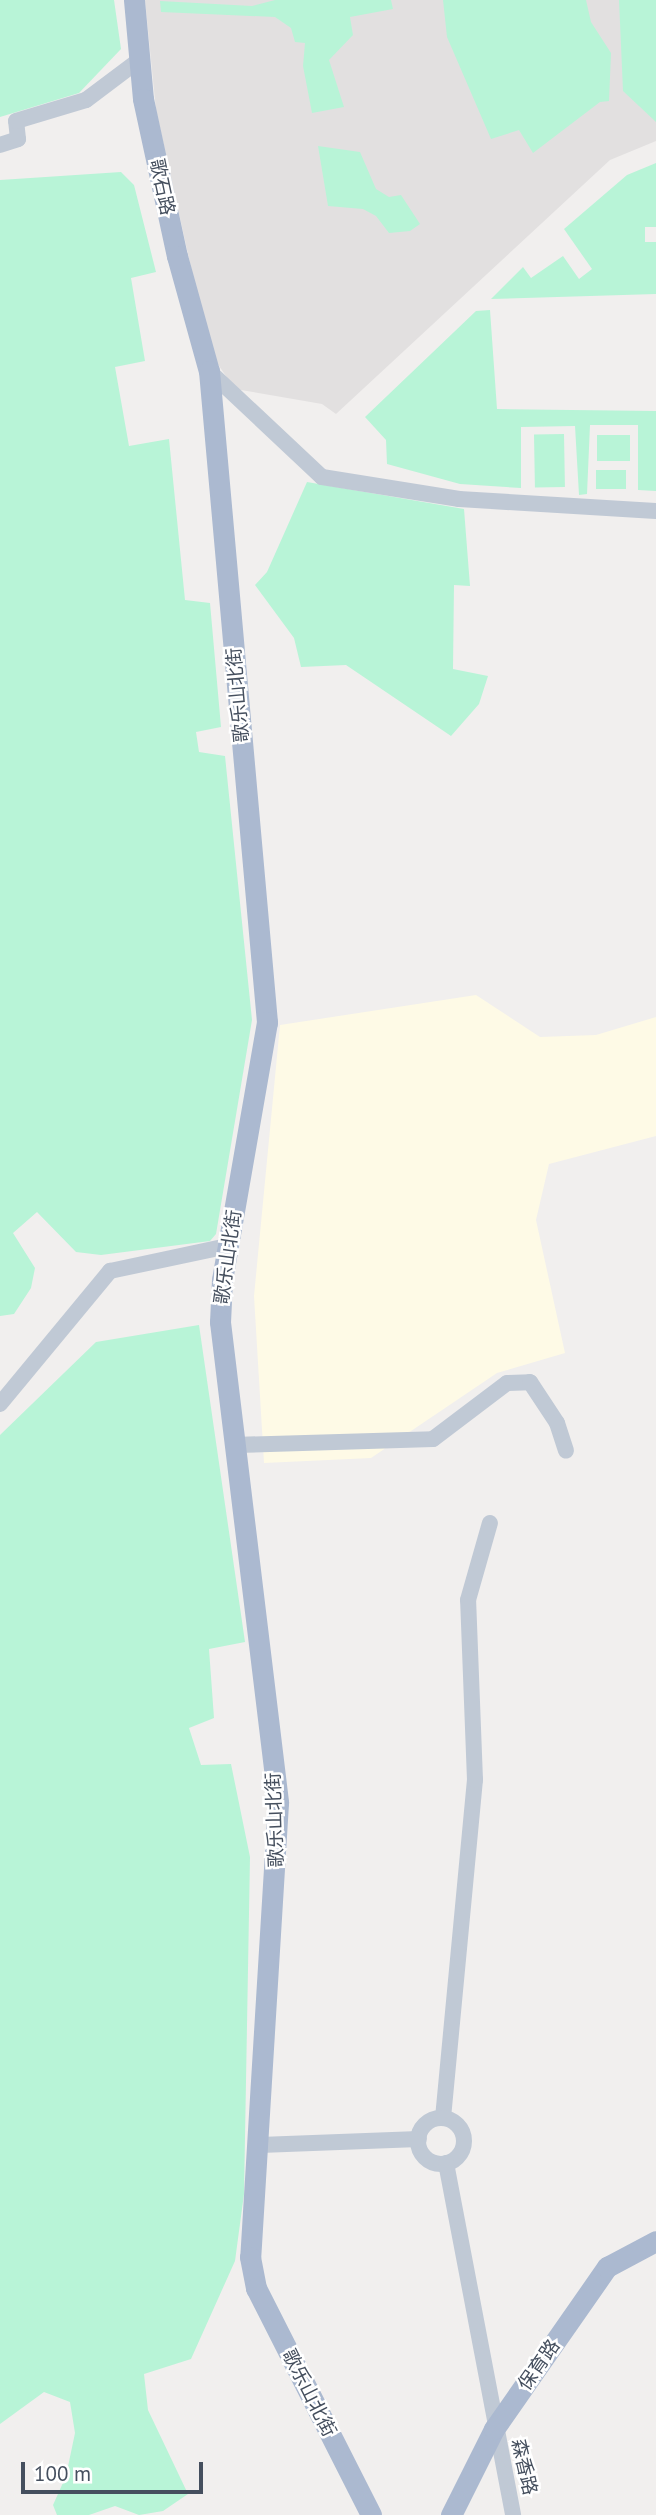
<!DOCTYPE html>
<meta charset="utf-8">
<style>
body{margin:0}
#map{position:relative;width:656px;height:2515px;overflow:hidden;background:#f1efee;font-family:"PT Sans","Noto Sans SC",sans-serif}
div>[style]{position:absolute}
.commercial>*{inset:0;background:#fefae6}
.education>*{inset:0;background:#e2e0e0}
.green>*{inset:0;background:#b8f4d7;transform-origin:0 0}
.minor>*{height:16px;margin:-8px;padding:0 8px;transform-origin:8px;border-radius:8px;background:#c0c9d5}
.minor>.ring{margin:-8px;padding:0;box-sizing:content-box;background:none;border:16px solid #c0c9d5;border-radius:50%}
.major>*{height:21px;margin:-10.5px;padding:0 10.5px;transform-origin:10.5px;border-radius:10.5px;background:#abb9d0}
span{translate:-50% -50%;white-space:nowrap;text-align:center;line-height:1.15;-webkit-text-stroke:5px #fff;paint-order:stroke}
.street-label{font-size:19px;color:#454f5e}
.scale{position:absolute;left:21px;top:2462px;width:182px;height:32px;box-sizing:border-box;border:4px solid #454f5e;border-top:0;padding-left:9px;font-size:21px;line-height:24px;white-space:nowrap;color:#454f5e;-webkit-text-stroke:5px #fff;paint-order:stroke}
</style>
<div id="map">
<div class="commercial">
<div style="clip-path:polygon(476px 995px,540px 1037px,596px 1035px,656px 1017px,656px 1136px,549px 1164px,536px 1220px,565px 1353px,497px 1373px,371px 1458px,264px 1463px,254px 1296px,280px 1025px)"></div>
</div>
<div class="education">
<div style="clip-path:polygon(145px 0,656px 0,656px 141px,610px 160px,336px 414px,322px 404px,235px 389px,210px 353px,156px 110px)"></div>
</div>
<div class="green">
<div style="clip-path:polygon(0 0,114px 0,121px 49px,79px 93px,0 117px)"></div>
<div style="clip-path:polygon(275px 0,391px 0,393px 9px,350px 17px,353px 35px,329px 60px,344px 107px,312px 113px,303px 66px,305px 43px,295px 42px,291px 28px,275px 17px,161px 12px,160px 1px,252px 6px)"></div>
<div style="clip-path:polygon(443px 0,586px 0,591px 22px,611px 53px,609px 101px,600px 102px,533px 153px,519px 130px,491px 139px,447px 37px)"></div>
<div style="clip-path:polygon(619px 0,656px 0,656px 122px,623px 91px)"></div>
<div style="clip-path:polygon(318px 146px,360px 152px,376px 189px,389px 197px,401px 195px,420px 224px,410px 231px,389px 233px,376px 216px,363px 209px,328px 206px)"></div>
<div style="clip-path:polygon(656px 163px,656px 227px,645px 227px,645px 242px,656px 242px,656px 294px,491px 299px,523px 267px,531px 278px,563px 256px,579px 279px,592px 269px,564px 229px,627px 175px)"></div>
<div style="clip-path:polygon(121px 172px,134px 185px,156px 272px,131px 278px,145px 361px,115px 367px,129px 446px,169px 439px,185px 600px,210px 603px,221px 727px,196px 732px,199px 752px,225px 756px,252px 1020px,216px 1234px,210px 1241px,101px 1255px,76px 1252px,37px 1212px,13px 1233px,35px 1268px,31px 1288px,14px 1314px,0 1316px,0 180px)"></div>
<div style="clip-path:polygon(490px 310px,497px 409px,656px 411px,656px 491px,638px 490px,638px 425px,590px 425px,587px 494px,579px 495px,575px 426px,521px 427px,521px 488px,460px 484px,387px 464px,386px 440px,365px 417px,476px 311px)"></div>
<div style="left:564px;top:434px;width:53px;height:30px;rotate:89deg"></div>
<div style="left:597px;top:435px;width:33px;height:26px"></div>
<div style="left:596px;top:470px;width:30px;height:19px"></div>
<div style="clip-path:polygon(307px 482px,464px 509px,470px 586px,454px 585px,453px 669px,488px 676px,479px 704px,451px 736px,346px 665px,301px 667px,294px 638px,255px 585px,267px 572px)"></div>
<div style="clip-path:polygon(199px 1325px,245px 1642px,209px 1649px,214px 1718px,189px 1728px,201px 1765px,231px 1764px,250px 1857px,244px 2194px,235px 2261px,191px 2359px,144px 2374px,148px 2410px,188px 2494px,163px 2511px,139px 2515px,115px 2506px,89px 2515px,57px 2515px,53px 2505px,66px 2476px,75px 2433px,70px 2402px,44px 2392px,0 2424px,0 1435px,96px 1342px)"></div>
</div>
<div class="minor">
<div style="left:0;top:145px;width:19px;rotate:-18deg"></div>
<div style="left:18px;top:139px;width:18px;rotate:-96deg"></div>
<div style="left:16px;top:121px;width:73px;rotate:-16.7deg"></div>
<div style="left:86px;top:100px;width:66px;rotate:-37deg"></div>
<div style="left:209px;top:371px;width:155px;rotate:43.2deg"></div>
<div style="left:322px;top:477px;width:139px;rotate:9.1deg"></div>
<div style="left:459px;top:499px;width:197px;rotate:3.5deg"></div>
<div style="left:0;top:1404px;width:173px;rotate:-50.4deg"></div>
<div style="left:110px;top:1271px;width:121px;rotate:-12deg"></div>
<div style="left:235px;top:1445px;width:198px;rotate:-1.7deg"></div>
<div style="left:433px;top:1439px;width:93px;rotate:-37.1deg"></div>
<div style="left:507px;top:1383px;width:23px;rotate:-2deg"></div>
<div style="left:530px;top:1382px;width:49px;rotate:56.6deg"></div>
<div style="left:557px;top:1423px;width:29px;rotate:72deg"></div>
<div style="left:443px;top:2118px;width:340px;rotate:-84.6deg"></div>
<div style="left:475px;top:1780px;width:180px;rotate:-92.2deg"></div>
<div style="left:468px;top:1600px;width:80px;rotate:-74.1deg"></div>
<div class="ring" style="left:418px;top:2118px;width:30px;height:30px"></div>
<div style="left:260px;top:2145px;width:159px;rotate:-2.2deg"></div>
<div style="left:446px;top:2163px;width:358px;rotate:79.2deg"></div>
</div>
<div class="major">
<div style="left:134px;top:0;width:99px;rotate:84.8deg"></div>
<div style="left:143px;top:99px;width:161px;rotate:77.8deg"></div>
<div style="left:177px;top:256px;width:119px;rotate:74.5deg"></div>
<div style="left:209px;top:371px;width:654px;rotate:84.91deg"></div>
<div style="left:267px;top:1022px;width:262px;rotate:99.9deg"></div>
<div style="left:222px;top:1280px;width:42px;rotate:92.7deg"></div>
<div style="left:220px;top:1322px;width:484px;rotate:83.1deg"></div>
<div style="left:278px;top:1803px;width:455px;rotate:93.5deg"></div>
<div style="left:250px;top:2257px;width:32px;rotate:79deg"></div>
<div style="left:256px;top:2288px;width:254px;rotate:63.1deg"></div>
<div style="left:451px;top:2515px;width:96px;rotate:-63.4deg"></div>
<div style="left:494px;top:2429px;width:198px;rotate:-55.1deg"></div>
<div style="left:607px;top:2267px;width:55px;rotate:-28deg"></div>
</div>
<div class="street-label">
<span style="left:162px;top:187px;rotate:78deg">歌石路</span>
<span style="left:238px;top:695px;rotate:-95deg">歌乐山北街</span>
<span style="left:228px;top:1257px;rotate:-82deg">歌乐山北街</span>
<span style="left:275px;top:1820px;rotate:-92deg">歌乐山北街</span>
<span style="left:539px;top:2365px;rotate:-55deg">保育路</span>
<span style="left:309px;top:2393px;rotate:63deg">歌乐山北街</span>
<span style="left:524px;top:2467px;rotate:77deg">森香路</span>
</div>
<div class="scale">100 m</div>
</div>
